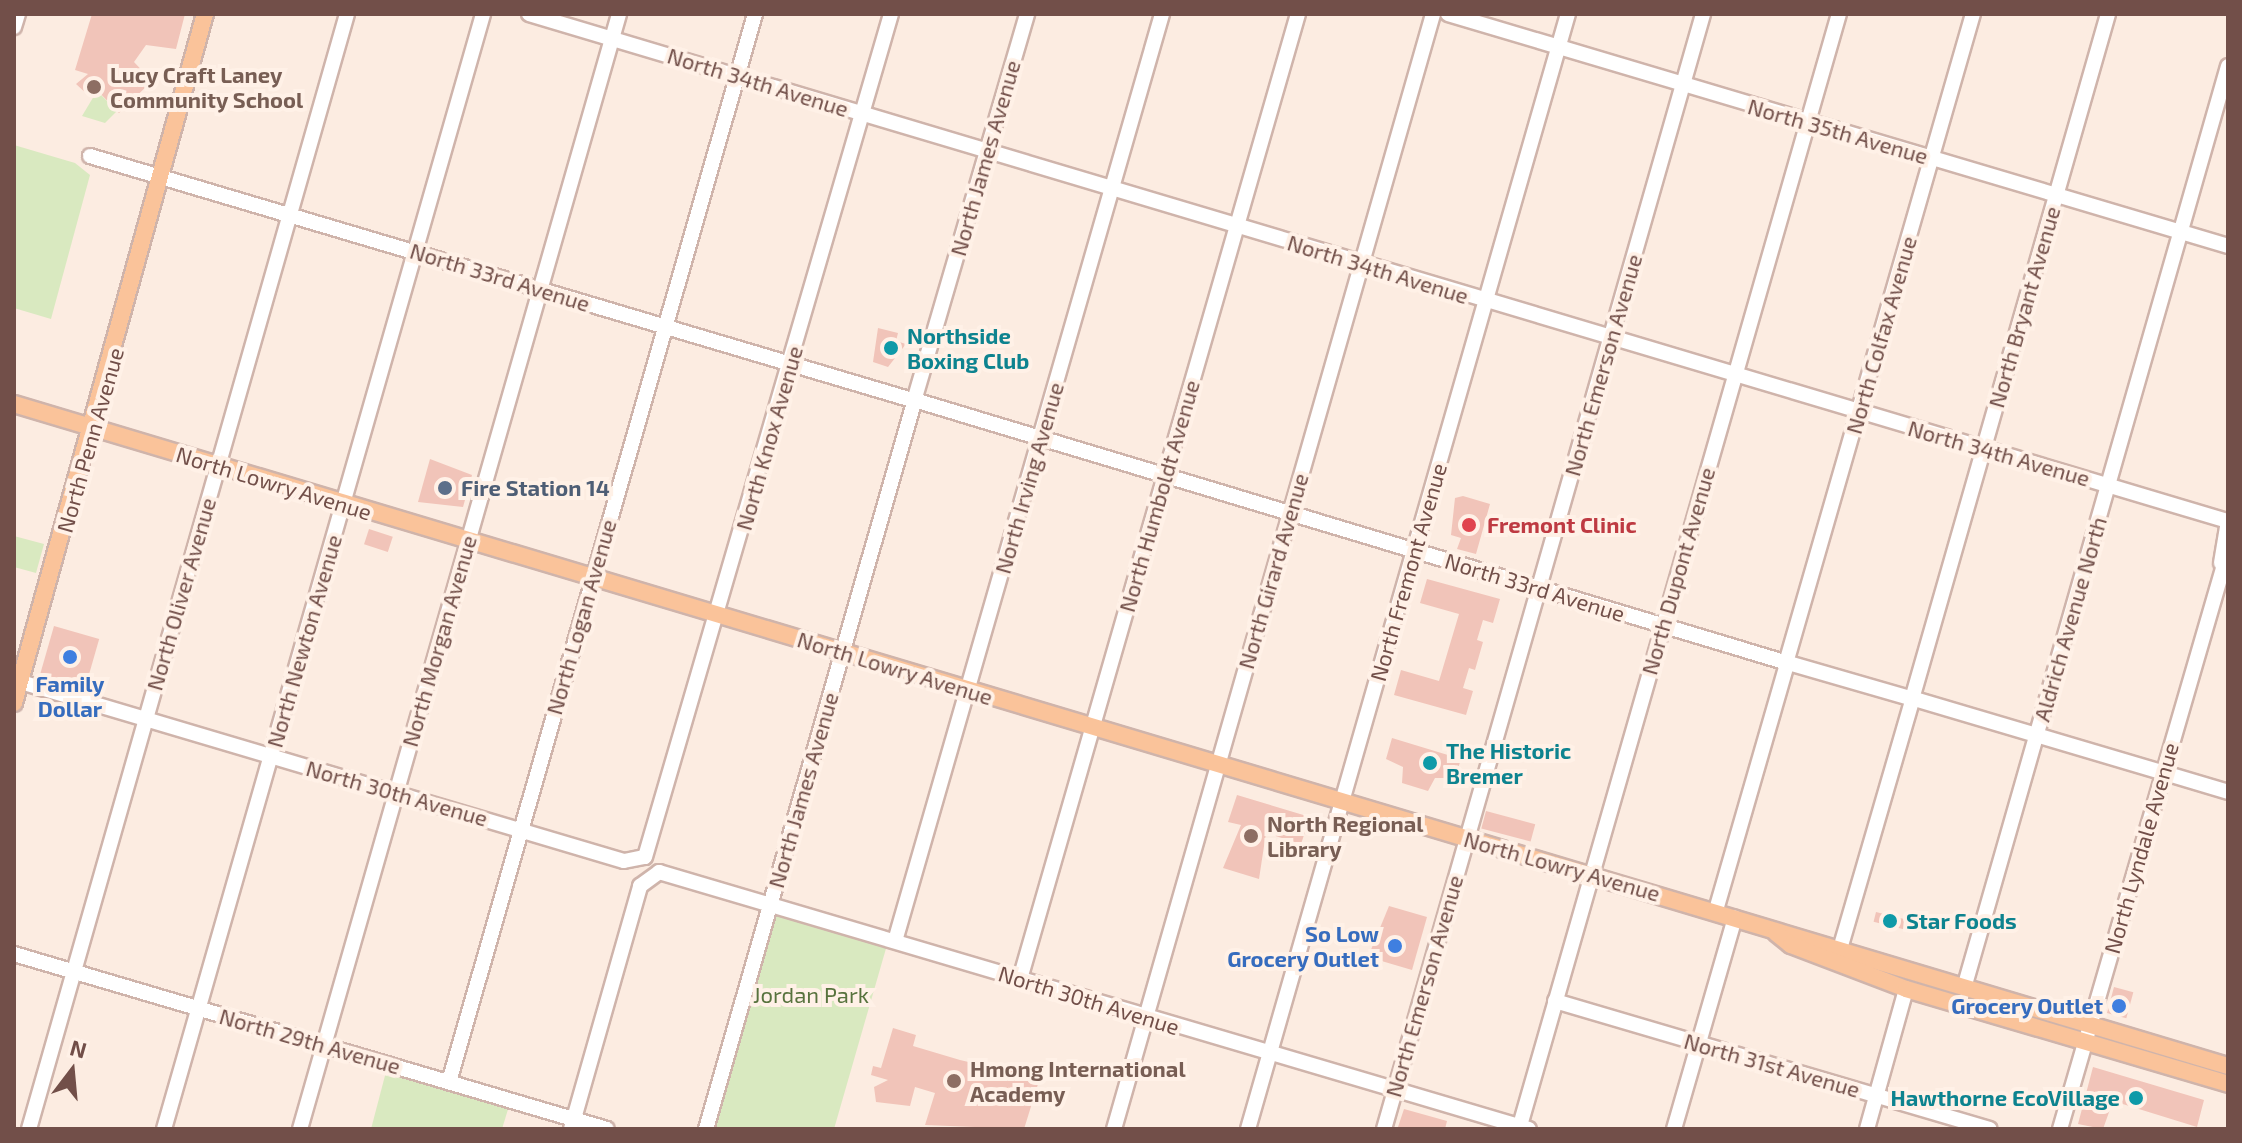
<!DOCTYPE html>
<style>
body{margin:0}
#map{position:relative;width:2242px;height:1143px;overflow:hidden;background:#fcece1;font-family:"Exo 2",sans-serif}
div>[style]{position:absolute}
.green>*{inset:0;background:#d9e9c0}
.building>*{inset:0;background:#f1c4b9;transform-origin:0 0}
.roads{filter:drop-shadow(2px 0 #cfb4ab) drop-shadow(-2px 0 #cfb4ab) drop-shadow(0 2px #cfb4ab) drop-shadow(0 -2px #cfb4ab)}
.minor>*{height:14px;margin:-7px;padding:0 7px;transform-origin:7px;border-radius:7px;background:#fff}
.major>*{height:16px;margin:-8px;padding:0 8px;transform-origin:8px;border-radius:8px;background:#fac39a}
.dots>*{width:22px;height:22px;translate:-50% -50%;box-sizing:border-box;border:4px solid #fff1e7;border-radius:50%}
span{translate:-50% -50%;white-space:nowrap;text-align:center;line-height:1.15;-webkit-text-stroke:8px #fff1e7;paint-order:stroke}
.education-label{font-size:22px;color:#785e54;font-weight:700}
.left{translate:0 -50%;text-align:left}
.street-label{font-size:22px;color:#724f49}
.culture-label{font-size:22px;color:#0d838f;font-weight:700}
.right{translate:-100% -50%;text-align:right}
.service-label{font-size:22px;color:#4e5e75;font-weight:700}
.health-label{font-size:22px;color:#be3a42;font-weight:700}
.shop-label{font-size:22px;color:#366cbe;font-weight:700}
.park-label{font-size:22px;color:#58733e}
.frame{position:absolute;inset:0;border:16px solid #724f49;pointer-events:none}
.north{position:absolute;left:32px;top:1031px;width:80px;height:80px;-webkit-text-stroke:6px #fff1e7;paint-order:stroke;rotate:16deg;font-size:22px;font-weight:700;line-height:32px;text-align:center;color:#724f49}
.north::after{content:'';display:block;margin:auto;width:28px;height:36px;background:#724f49;clip-path:polygon(50% 0,100% 100%,50% 72%,0 100%)}
</style>
<div id="map">
<div class="green">
<div style="clip-path:polygon(97px 91px,117px 111px,105px 123px,82px 116px)"></div>
<div style="clip-path:polygon(14px 145px,75px 163px,90px 175px,51px 319px,14px 308px)"></div>
<div style="clip-path:polygon(14px 536px,44px 544px,36px 573px,14px 567px)"></div>
<div style="clip-path:polygon(777px 913px,887px 945px,834px 1129px,712px 1129px,770px 916px)"></div>
<div style="clip-path:polygon(387px 1068px,509px 1106px,502px 1129px,371px 1129px)"></div>
</div>
<div class="building">
<div style="clip-path:polygon(92px 14px,185px 14px,176px 49px,146px 45px,134px 62px,152px 81px,119px 113px,95px 88px,88px 95px,76px 84px,88px 74px,75px 70px)"></div>
<div style="clip-path:polygon(878px 328px,898px 333px,896px 341px,906px 344px,888px 367px,873px 362px)"></div>
<div style="clip-path:polygon(430px 459px,472px 475px,463px 507px,418px 502px)"></div>
<div style="clip-path:polygon(1463px 496px,1490px 504px,1476px 554px,1457px 549px,1461px 538px,1451px 535px,1455px 498px)"></div>
<div style="left:369px;top:529px;width:25px;height:16px;rotate:18deg"></div>
<div style="clip-path:polygon(1427px 579px,1500px 599px,1493px 623px,1483px 620px,1477px 640px,1483px 642px,1475px 670px,1469px 668px,1463px 688px,1473px 691px,1466px 715px,1394px 695px,1401px 670px,1439px 681px,1459px 614px,1420px 603px)"></div>
<div style="left:54px;top:626px;width:47px;height:50px;rotate:16deg"></div>
<div style="clip-path:polygon(1392px 738px,1461px 759px,1455px 778px,1435px 778px,1428px 791px,1402px 783px,1403px 767px,1386px 759px)"></div>
<div style="clip-path:polygon(1237px 795px,1310px 817px,1301px 844px,1266px 833px,1259px 879px,1223px 868px,1241px 825px,1228px 822px)"></div>
<div style="left:1486px;top:811px;width:51px;height:18px;rotate:15deg"></div>
<div style="clip-path:polygon(1389px 906px,1427px 917px,1412px 970px,1368px 957px)"></div>
<div style="left:1876px;top:912px;width:32px;height:10px;rotate:14deg"></div>
<div style="left:2114px;top:987px;width:20px;height:27px;rotate:15deg"></div>
<div style="clip-path:polygon(893px 1028px,916px 1035px,913px 1046px,960px 1060px,1011px 1072px,1013px 1066px,1043px 1068px,1024px 1129px,925px 1125px,935px 1093px,915px 1087px,910px 1106px,876px 1102px,874px 1087px,888px 1080px,871px 1075px,873px 1066px,881px 1068px)"></div>
<div style="clip-path:polygon(2093px 1067px,2204px 1100px,2197px 1127px,2113px 1101px,2103px 1129px,2078px 1124px)"></div>
<div style="clip-path:polygon(1404px 1109px,1447px 1121px,1445px 1129px,1398px 1127px)"></div>
</div>
<div class="roads">
<div class="minor">
<div style="left:529px;top:14px;width:1773px;rotate:16.62deg"></div>
<div style="left:1448px;top:14px;width:814px;rotate:16.56deg"></div>
<div style="left:14px;top:27px;width:14px;rotate:-73deg"></div>
<div style="left:90px;top:156px;width:854px;rotate:16.53deg"></div>
<div style="left:916px;top:394px;width:396px;rotate:-73.7deg"></div>
<div style="left:921px;top:402px;width:898px;rotate:16.76deg"></div>
<div style="left:2221px;top:563px;width:43px;rotate:-80.5deg"></div>
<div style="left:1788px;top:656px;width:668px;rotate:-73.93deg"></div>
<div style="left:1792px;top:664px;width:119px;rotate:16.1deg"></div>
<div style="left:14px;top:680px;width:636px;rotate:16.53deg"></div>
<div style="left:624px;top:861px;width:21px;rotate:-11deg"></div>
<div style="left:645px;top:857px;width:878px;rotate:-73.73deg"></div>
<div style="left:1914px;top:692px;width:705px;rotate:-74.03deg"></div>
<div style="left:1918px;top:700px;width:323px;rotate:16.5deg"></div>
<div style="left:1716px;top:910px;width:253px;rotate:-73.9deg"></div>
<div style="left:895px;top:941px;width:965px;rotate:-73.93deg"></div>
<div style="left:1840px;top:949px;width:255px;rotate:-73.8deg"></div>
<div style="left:14px;top:954px;width:618px;rotate:16.44deg"></div>
<div style="left:1020px;top:979px;width:1004px;rotate:-73.93deg"></div>
<div style="left:1964px;top:988px;width:959px;rotate:-74.02deg"></div>
<div style="left:1555px;top:1001px;width:453px;rotate:16.4deg"></div>
<div style="left:449px;top:1082px;width:1111px;rotate:-74.01deg"></div>
<div style="left:29px;top:1129px;width:1159px;rotate:-74.08deg"></div>
<div style="left:164px;top:1129px;width:1160px;rotate:-74.03deg"></div>
<div style="left:300px;top:1129px;width:1160px;rotate:-74.03deg"></div>
<div style="left:571px;top:1129px;width:253px;rotate:-74.1deg"></div>
<div style="left:640px;top:886px;width:24px;rotate:-36deg"></div>
<div style="left:659px;top:872px;width:907px;rotate:16.46deg"></div>
<div style="left:706px;top:1129px;width:752px;rotate:-74.02deg"></div>
<div style="left:1114px;top:1129px;width:1160px;rotate:-74.03deg"></div>
<div style="left:1248px;top:1129px;width:1160px;rotate:-73.99deg"></div>
<div style="left:1384px;top:1129px;width:1160px;rotate:-74.03deg"></div>
<div style="left:1519px;top:1129px;width:1160px;rotate:-73.99deg"></div>
<div style="left:1674px;top:1129px;width:220px;rotate:-73.9deg"></div>
<div style="left:1867px;top:1129px;width:145px;rotate:-74.4deg"></div>
<div style="left:2060px;top:1129px;width:602px;rotate:-73.79deg"></div>
</div>
<div class="major">
<div style="left:14px;top:404px;width:2311px;rotate:16.65deg"></div>
<div style="left:14px;top:703px;width:715px;rotate:-74.51deg"></div>
<div style="left:1776px;top:933px;width:19px;rotate:39deg"></div>
<div style="left:1791px;top:945px;width:123px;rotate:20.9deg"></div>
<div style="left:1906px;top:989px;width:336px;rotate:16.4deg"></div>
</div>
</div>
<div class="dots">
<div style="left:94px;top:87px;background:#8d6e63"></div>
<div style="left:891px;top:348px;background:#0f9aa8"></div>
<div style="left:445px;top:488px;background:#5c6f8a"></div>
<div style="left:1469px;top:525px;background:#e0444e"></div>
<div style="left:70px;top:657px;background:#3f7fe0"></div>
<div style="left:1430px;top:763px;background:#0f9aa8"></div>
<div style="left:1251px;top:836px;background:#8d6e63"></div>
<div style="left:1890px;top:921px;background:#0f9aa8"></div>
<div style="left:1395px;top:946px;background:#3f7fe0"></div>
<div style="left:2119px;top:1006px;background:#3f7fe0"></div>
<div style="left:954px;top:1081px;background:#8d6e63"></div>
<div style="left:2136px;top:1098px;background:#0f9aa8"></div>
</div>
<div class="education-label">
<span class="left" style="left:110px;top:87px">Lucy Craft Laney<br>Community School</span>
<span class="left" style="left:1267px;top:836px">North Regional<br>Library</span>
<span class="left" style="left:970px;top:1081px">Hmong International<br>Academy</span>
</div>
<div class="street-label">
<span style="left:758px;top:82px;rotate:17deg">North 34th Avenue</span>
<span style="left:1838px;top:131px;rotate:16deg">North 35th Avenue</span>
<span style="left:985px;top:158px;rotate:-74deg">North James Avenue</span>
<span style="left:1378px;top:269px;rotate:17deg">North 34th Avenue</span>
<span style="left:500px;top:277px;rotate:17deg">North 33rd Avenue</span>
<span style="left:2024px;top:307px;rotate:-74deg">North Bryant Avenue</span>
<span style="left:1881px;top:335px;rotate:-74deg">North Colfax Avenue</span>
<span style="left:1603px;top:365px;rotate:-74deg">North Emerson Avenue</span>
<span style="left:769px;top:438px;rotate:-74deg">North Knox Avenue</span>
<span style="left:90px;top:440px;rotate:-74deg">North Penn Avenue</span>
<span style="left:1999px;top:453px;rotate:16deg">North 34th Avenue</span>
<span style="left:1029px;top:478px;rotate:-74deg">North Irving Avenue</span>
<span style="left:274px;top:483px;rotate:17deg">North Lowry Avenue</span>
<span style="left:1159px;top:496px;rotate:-74deg">North Humboldt Avenue</span>
<span style="left:1273px;top:571px;rotate:-74deg">North Girard Avenue</span>
<span style="left:1678px;top:571px;rotate:-74deg">North Dupont Avenue</span>
<span style="left:1408px;top:572px;rotate:-74deg">North Fremont Avenue</span>
<span style="left:1535px;top:587px;rotate:17deg">North 33rd Avenue</span>
<span style="left:181px;top:594px;rotate:-74deg">North Oliver Avenue</span>
<span style="left:581px;top:617px;rotate:-74deg">North Logan Avenue</span>
<span style="left:2070px;top:619px;rotate:-74deg">Aldrich Avenue North</span>
<span style="left:304px;top:641px;rotate:-74deg">North Newton Avenue</span>
<span style="left:439px;top:641px;rotate:-74deg">North Morgan Avenue</span>
<span style="left:895px;top:668px;rotate:17deg">North Lowry Avenue</span>
<span style="left:803px;top:790px;rotate:-74deg">North James Avenue</span>
<span style="left:397px;top:793px;rotate:16deg">North 30th Avenue</span>
<span style="left:2141px;top:848px;rotate:-74deg">North Lyndale Avenue</span>
<span style="left:1562px;top:866px;rotate:16deg">North Lowry Avenue</span>
<span style="left:1424px;top:986px;rotate:-74deg">North Emerson Avenue</span>
<span style="left:1089px;top:1000px;rotate:17deg">North 30th Avenue</span>
<span style="left:310px;top:1041px;rotate:16deg">North 29th Avenue</span>
<span style="left:1772px;top:1065px;rotate:16deg">North 31st Avenue</span>
</div>
<div class="culture-label">
<span class="left" style="left:907px;top:348px">Northside<br>Boxing Club</span>
<span class="left" style="left:1446px;top:763px">The Historic<br>Bremer</span>
<span class="left" style="left:1906px;top:921px">Star Foods</span>
<span class="right" style="left:2120px;top:1098px">Hawthorne EcoVillage</span>
</div>
<div class="service-label">
<span class="left" style="left:461px;top:488px">Fire Station 14</span>
</div>
<div class="health-label">
<span class="left" style="left:1487px;top:525px">Fremont Clinic</span>
</div>
<div class="shop-label">
<span style="left:70px;top:696px">Family<br>Dollar</span>
<span class="right" style="left:1379px;top:946px">So Low<br>Grocery Outlet</span>
<span class="right" style="left:2103px;top:1006px">Grocery Outlet</span>
</div>
<div class="park-label">
<span style="left:811px;top:995px">Jordan Park</span>
</div>
<div class="frame"></div>
<div class="north">N</div>
</div>
